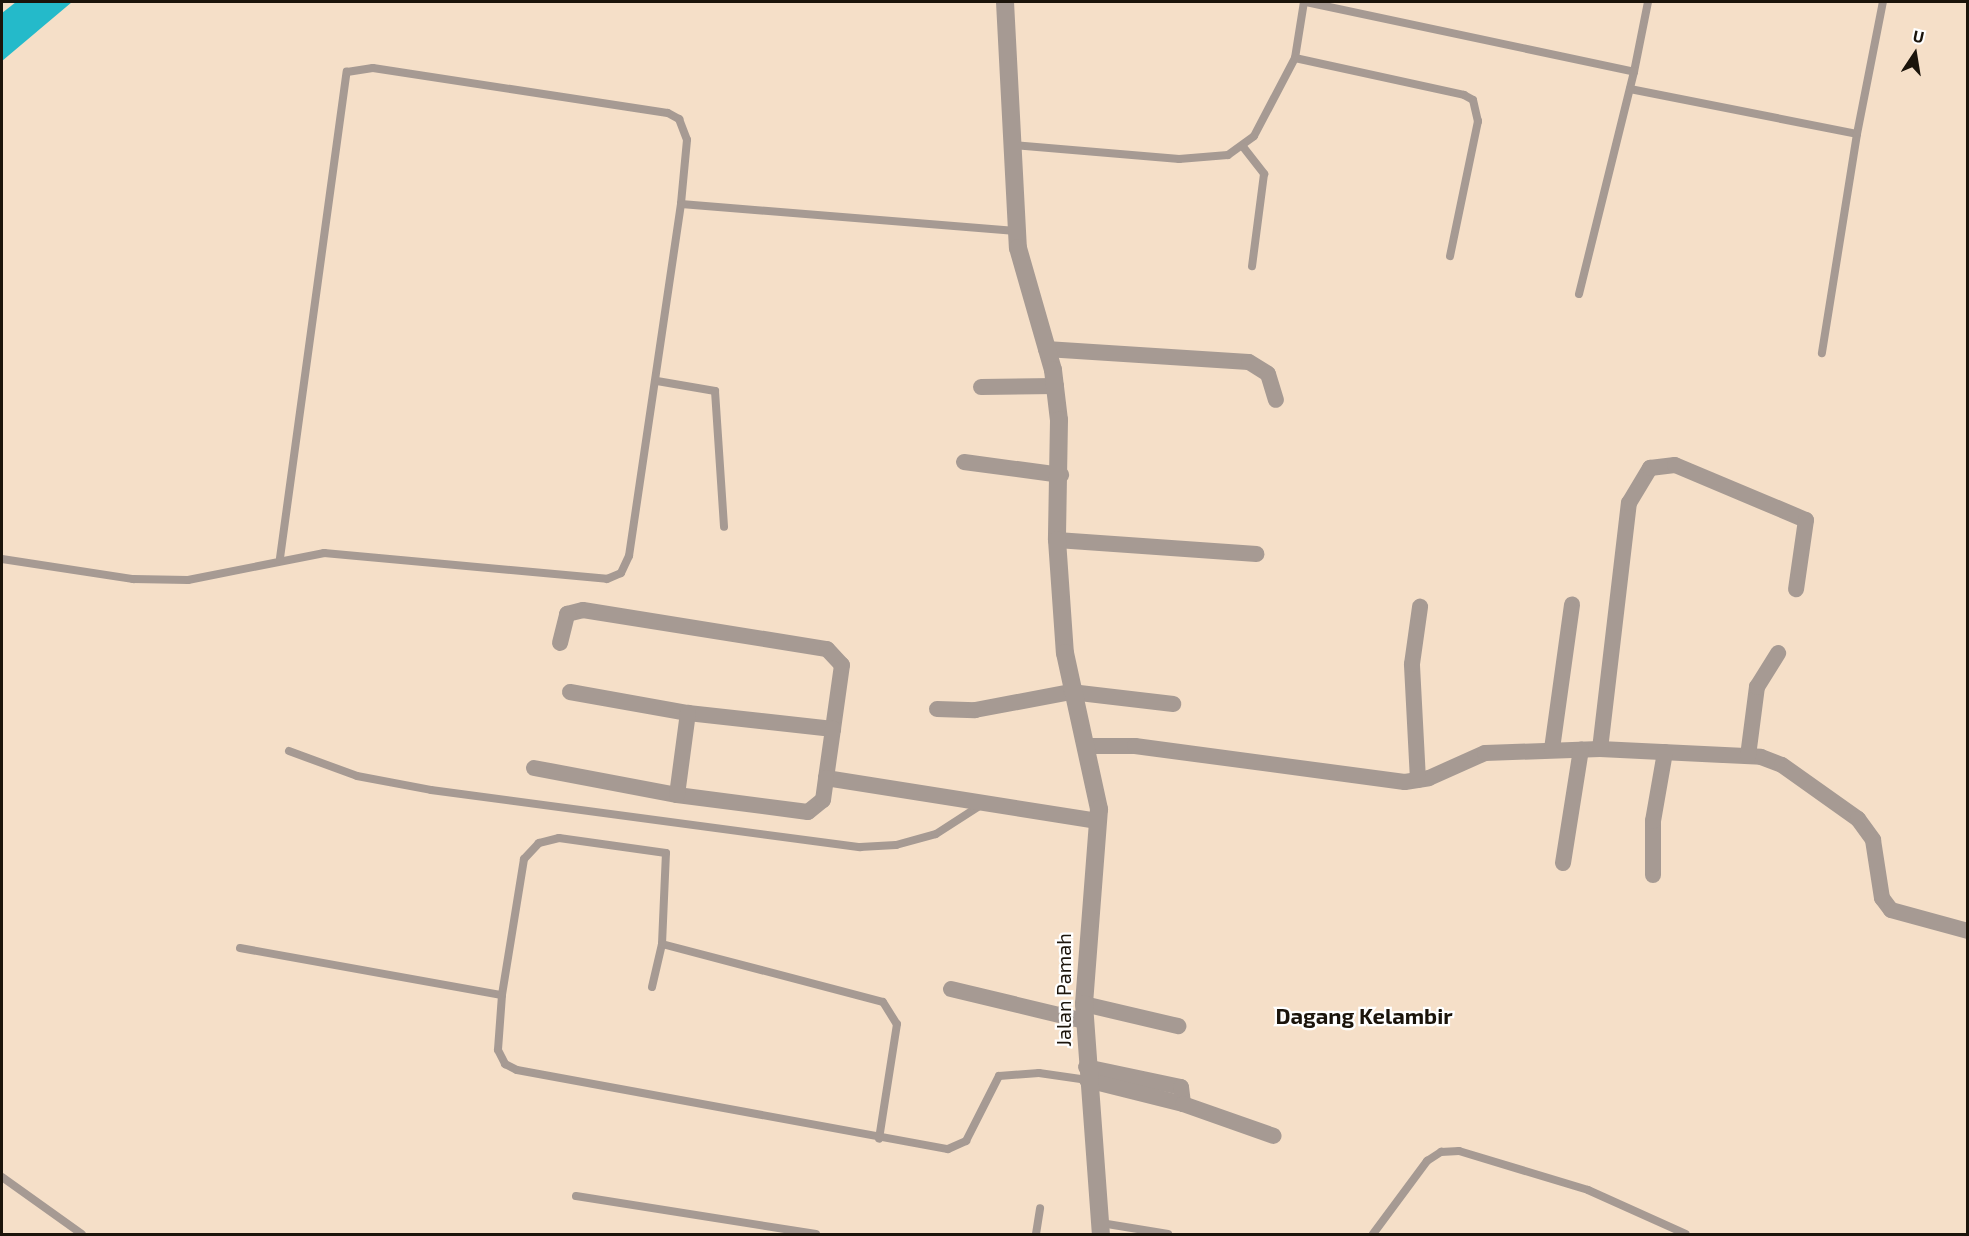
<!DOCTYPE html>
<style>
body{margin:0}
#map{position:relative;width:1969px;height:1236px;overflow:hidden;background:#f5dfc8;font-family:"Exo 2",sans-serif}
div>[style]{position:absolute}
.water>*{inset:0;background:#24baca}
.service>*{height:8px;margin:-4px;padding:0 4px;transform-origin:4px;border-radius:4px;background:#a69a93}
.minor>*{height:16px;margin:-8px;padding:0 8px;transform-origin:8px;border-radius:8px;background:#a69a93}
.tertiary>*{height:18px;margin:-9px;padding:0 9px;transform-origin:9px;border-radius:9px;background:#a69a93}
span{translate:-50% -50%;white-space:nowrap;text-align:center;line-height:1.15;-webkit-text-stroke:4.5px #fff;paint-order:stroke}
.street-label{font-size:20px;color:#1b140b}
.quarter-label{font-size:22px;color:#1b140b;font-weight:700}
.frame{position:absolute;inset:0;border:3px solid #1b140b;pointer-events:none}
.north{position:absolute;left:1885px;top:24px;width:60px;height:60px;-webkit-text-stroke:4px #fff;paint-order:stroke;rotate:12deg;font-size:16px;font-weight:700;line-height:24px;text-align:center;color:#1b140b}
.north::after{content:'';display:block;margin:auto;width:21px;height:27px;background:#1b140b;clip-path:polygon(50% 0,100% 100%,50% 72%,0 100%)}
</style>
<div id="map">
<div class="water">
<div style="clip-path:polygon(16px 2px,72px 2px,2px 61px,2px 13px)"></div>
</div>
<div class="service">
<div style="left:1306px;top:2px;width:335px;rotate:12deg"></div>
<div style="left:1634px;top:72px;width:71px;rotate:-78.7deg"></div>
<div style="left:1295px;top:58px;width:57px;rotate:-80.9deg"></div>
<div style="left:1630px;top:89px;width:231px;rotate:11.2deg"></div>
<div style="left:1857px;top:134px;width:222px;rotate:99.1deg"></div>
<div style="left:1857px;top:134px;width:135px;rotate:-78.9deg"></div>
<div style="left:1014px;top:145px;width:166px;rotate:4.8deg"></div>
<div style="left:1179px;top:159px;width:49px;rotate:-4.7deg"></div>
<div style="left:1228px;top:155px;width:32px;rotate:-36deg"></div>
<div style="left:1254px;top:136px;width:88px;rotate:-62.3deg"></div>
<div style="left:1295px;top:58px;width:173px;rotate:12.3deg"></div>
<div style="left:1464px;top:95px;width:10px;rotate:29deg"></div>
<div style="left:1473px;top:100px;width:22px;rotate:77deg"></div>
<div style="left:1478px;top:121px;width:138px;rotate:101.7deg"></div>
<div style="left:1244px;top:148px;width:33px;rotate:52deg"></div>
<div style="left:1264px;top:174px;width:93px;rotate:97.4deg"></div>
<div style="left:1579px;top:294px;width:229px;rotate:-76.1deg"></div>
<div style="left:657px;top:381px;width:59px;rotate:9.8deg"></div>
<div style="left:715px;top:391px;width:136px;rotate:86.2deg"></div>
<div style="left:280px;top:558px;width:491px;rotate:-82.2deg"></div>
<div style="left:347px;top:72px;width:26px;rotate:-9deg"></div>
<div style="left:373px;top:68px;width:298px;rotate:8.7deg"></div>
<div style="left:668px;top:113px;width:13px;rotate:29deg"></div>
<div style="left:679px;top:119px;width:22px;rotate:69deg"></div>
<div style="left:687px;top:140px;width:64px;rotate:95.4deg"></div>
<div style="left:2px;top:559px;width:133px;rotate:8.7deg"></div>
<div style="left:133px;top:579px;width:55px;rotate:1deg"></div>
<div style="left:188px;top:580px;width:139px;rotate:-11.2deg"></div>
<div style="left:324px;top:553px;width:284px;rotate:5.2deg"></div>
<div style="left:607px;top:579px;width:15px;rotate:-23deg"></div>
<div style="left:621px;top:573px;width:19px;rotate:-65deg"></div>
<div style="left:629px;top:556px;width:356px;rotate:-81.6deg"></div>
<div style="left:681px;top:204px;width:336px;rotate:4.6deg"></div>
<div style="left:289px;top:751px;width:72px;rotate:20.2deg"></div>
<div style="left:357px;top:776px;width:75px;rotate:10.7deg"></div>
<div style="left:431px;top:790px;width:433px;rotate:7.6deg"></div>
<div style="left:860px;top:847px;width:36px;rotate:-3deg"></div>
<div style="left:896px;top:845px;width:41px;rotate:-15.4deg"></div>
<div style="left:936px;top:834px;width:57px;rotate:-32.9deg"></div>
<div style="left:662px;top:944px;width:228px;rotate:14.7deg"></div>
<div style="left:883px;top:1002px;width:26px;rotate:58deg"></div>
<div style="left:897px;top:1024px;width:116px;rotate:98.9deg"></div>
<div style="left:240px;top:948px;width:266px;rotate:10.2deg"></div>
<div style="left:652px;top:987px;width:44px;rotate:-76.9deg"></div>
<div style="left:662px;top:944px;width:91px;rotate:-87.5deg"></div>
<div style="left:666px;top:853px;width:108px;rotate:-172deg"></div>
<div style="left:559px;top:838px;width:21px;rotate:166deg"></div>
<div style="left:539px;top:843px;width:22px;rotate:133deg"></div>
<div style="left:524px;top:859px;width:138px;rotate:99.2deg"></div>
<div style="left:502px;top:995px;width:55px;rotate:94.2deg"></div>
<div style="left:498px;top:1050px;width:16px;rotate:63deg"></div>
<div style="left:505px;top:1064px;width:13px;rotate:27deg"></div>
<div style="left:517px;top:1070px;width:438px;rotate:10.4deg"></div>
<div style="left:948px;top:1149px;width:20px;rotate:-24deg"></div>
<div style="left:966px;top:1141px;width:73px;rotate:-63.1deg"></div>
<div style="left:999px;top:1076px;width:40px;rotate:-4.3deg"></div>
<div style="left:1039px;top:1073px;width:49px;rotate:8.3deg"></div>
<div style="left:2px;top:1177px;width:98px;rotate:35.5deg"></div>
<div style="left:576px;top:1196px;width:243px;rotate:9deg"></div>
<div style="left:1101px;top:1223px;width:68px;rotate:9.3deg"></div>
<div style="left:1036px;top:1234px;width:26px;rotate:-81deg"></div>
<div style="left:1373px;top:1234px;width:91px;rotate:-53.5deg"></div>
<div style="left:1427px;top:1161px;width:17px;rotate:-33deg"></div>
<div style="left:1441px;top:1152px;width:18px;rotate:-3deg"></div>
<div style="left:1459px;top:1151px;width:135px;rotate:16.8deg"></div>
<div style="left:1588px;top:1190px;width:107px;rotate:24.2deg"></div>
</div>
<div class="minor">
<div style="left:1046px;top:349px;width:203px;rotate:3.7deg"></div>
<div style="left:1249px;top:362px;width:22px;rotate:32deg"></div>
<div style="left:1268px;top:374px;width:27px;rotate:73deg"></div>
<div style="left:981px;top:387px;width:75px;rotate:-0.8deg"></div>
<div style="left:964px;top:462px;width:98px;rotate:7.6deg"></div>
<div style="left:1057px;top:540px;width:200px;rotate:4deg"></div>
<div style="left:560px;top:643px;width:30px;rotate:-76deg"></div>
<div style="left:567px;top:614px;width:16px;rotate:-14deg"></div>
<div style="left:583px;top:610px;width:247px;rotate:9.1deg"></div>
<div style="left:827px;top:649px;width:22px;rotate:47deg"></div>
<div style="left:842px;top:665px;width:65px;rotate:98deg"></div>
<div style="left:570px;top:692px;width:120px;rotate:10.1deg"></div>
<div style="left:688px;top:713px;width:146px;rotate:6.3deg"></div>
<div style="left:833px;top:729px;width:49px;rotate:98.1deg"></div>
<div style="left:826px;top:778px;width:275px;rotate:9deg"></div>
<div style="left:937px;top:709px;width:38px;rotate:2deg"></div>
<div style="left:975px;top:710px;width:98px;rotate:-10.6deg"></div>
<div style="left:1071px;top:692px;width:103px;rotate:6.7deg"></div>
<div style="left:1085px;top:746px;width:50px"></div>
<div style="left:1135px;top:746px;width:272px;rotate:7.6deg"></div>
<div style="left:1405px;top:782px;width:24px;rotate:-9deg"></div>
<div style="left:1429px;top:778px;width:61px;rotate:-24.1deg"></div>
<div style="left:1485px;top:753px;width:115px;rotate:-2deg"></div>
<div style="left:1600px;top:749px;width:161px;rotate:2.8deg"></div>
<div style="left:1761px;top:757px;width:22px;rotate:21deg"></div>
<div style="left:1782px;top:765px;width:93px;rotate:35.4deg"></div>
<div style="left:1858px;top:819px;width:26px;rotate:54deg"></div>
<div style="left:1873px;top:840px;width:59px;rotate:81.2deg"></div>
<div style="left:1882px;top:898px;width:15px;rotate:53deg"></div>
<div style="left:1891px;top:910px;width:80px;rotate:15.3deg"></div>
<div style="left:1552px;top:749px;width:146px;rotate:-82.1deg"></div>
<div style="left:1600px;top:749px;width:248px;rotate:-83.3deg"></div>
<div style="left:1629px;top:503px;width:41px;rotate:-59deg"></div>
<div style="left:1650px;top:468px;width:25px;rotate:-7deg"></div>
<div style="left:1675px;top:465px;width:142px;rotate:22.8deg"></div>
<div style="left:1806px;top:520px;width:70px;rotate:98.2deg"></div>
<div style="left:1748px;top:756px;width:70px;rotate:-82.6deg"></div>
<div style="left:1757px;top:687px;width:40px;rotate:-58deg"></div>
<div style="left:534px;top:768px;width:146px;rotate:10.7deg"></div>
<div style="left:677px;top:795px;width:132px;rotate:7.4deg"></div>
<div style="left:808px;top:812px;width:19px;rotate:-39deg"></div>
<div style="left:823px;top:800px;width:22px;rotate:-82deg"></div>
<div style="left:1418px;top:780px;width:116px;rotate:-93deg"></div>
<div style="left:1412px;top:664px;width:58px;rotate:-82deg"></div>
<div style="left:677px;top:795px;width:83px;rotate:-82.4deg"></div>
<div style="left:1563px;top:863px;width:115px;rotate:-81deg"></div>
<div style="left:1653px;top:875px;width:54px;rotate:-90deg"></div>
<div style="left:1653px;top:821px;width:70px;rotate:-80.1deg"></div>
<div style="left:951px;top:989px;width:137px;rotate:13.5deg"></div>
<div style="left:1084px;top:1004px;width:97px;rotate:13.2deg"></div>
<div style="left:1086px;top:1067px;width:97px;rotate:11.9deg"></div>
<div style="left:1181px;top:1087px;width:17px;rotate:83deg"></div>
<div style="left:1087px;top:1080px;width:99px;rotate:14deg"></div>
<div style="left:1183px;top:1104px;width:96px;rotate:19.4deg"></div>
</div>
<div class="tertiary">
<div style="left:1005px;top:2px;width:246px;rotate:87deg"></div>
<div style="left:1018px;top:248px;width:127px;rotate:74deg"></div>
<div style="left:1053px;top:370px;width:50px;rotate:83.2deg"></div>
<div style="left:1059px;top:420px;width:120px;rotate:91deg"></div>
<div style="left:1057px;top:540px;width:113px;rotate:86deg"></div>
<div style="left:1065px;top:653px;width:160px;rotate:77.7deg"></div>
<div style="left:1099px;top:809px;width:196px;rotate:94.4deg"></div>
<div style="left:1084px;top:1004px;width:231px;rotate:85.8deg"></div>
</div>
<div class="street-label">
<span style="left:1063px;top:990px;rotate:-90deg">Jalan Pamah</span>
</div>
<div class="quarter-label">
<span style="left:1364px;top:1016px">Dagang Kelambir</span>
</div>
<div class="frame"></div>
<div class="north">U</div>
</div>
